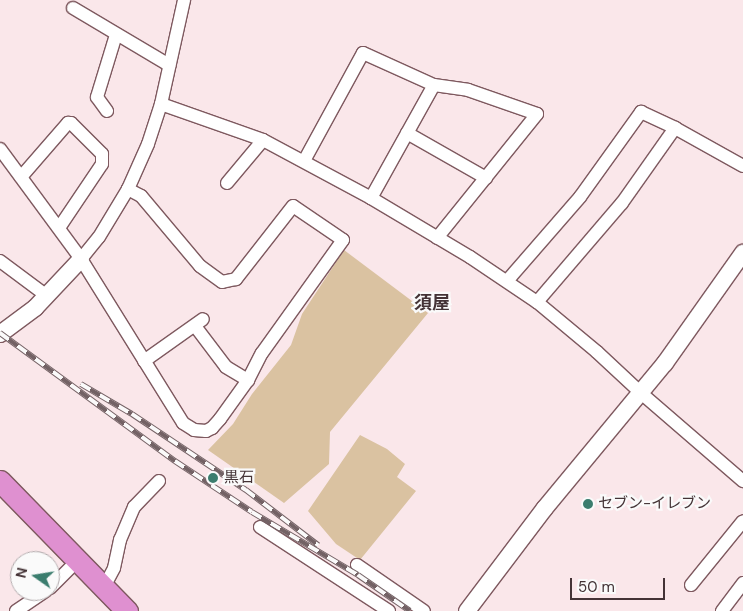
<!DOCTYPE html>
<meta charset="utf-8">
<style>
body{margin:0}
#map{position:relative;width:743px;height:611px;overflow:hidden;background:#fae7ea;font-family:"DM Sans","Noto Sans JP",sans-serif}
div>[style]{position:absolute}
.green>*{inset:0;background:#dac2a1}
.roads{filter:drop-shadow(1px 0 #7e595f) drop-shadow(-1px 0 #7e595f) drop-shadow(0 1px #7e595f) drop-shadow(0 -1px #7e595f)}
.minor>*{height:12px;margin:-6px;padding:0 6px;transform-origin:6px;border-radius:6px;background:#fff}
.tertiary>*{height:16px;margin:-8px;padding:0 8px;transform-origin:8px;border-radius:8px;background:#fff}
.trunk>*{height:21px;margin:-10.5px;padding:0 10.5px;transform-origin:10.5px;border-radius:10.5px;background:#df90d0}
.rail>*{height:5.5px;margin-top:-2.75px;transform-origin:0;background:repeating-linear-gradient(90deg,#fafafa 0 11px,#736265 0 22px);box-sizing:border-box;border-block:1px solid #736265}
.dots>*{width:14px;height:14px;translate:-50% -50%;box-sizing:border-box;border:2px solid #fafafa;border-radius:50%}
span{translate:-50% -50%;white-space:nowrap;text-align:center;line-height:1.15;-webkit-text-stroke:4.5px #fafafa;paint-order:stroke}
.poi-label{font-size:15px;color:#443336}
.left{translate:0 -50%;text-align:left}
.quarter-label{font-size:18px;color:#443336;font-weight:700}
.north{position:absolute;left:10px;top:551px;width:50px;height:50px;box-sizing:border-box;background:#fafafa;border:1px solid #b1aaac;border-radius:50%;rotate:283deg;font-size:14px;font-weight:700;line-height:20px;text-align:center;color:#443336}
.north::after{content:'';display:block;margin:auto;width:18px;height:22px;background:#3b7d6e;clip-path:polygon(50% 0,100% 100%,50% 72%,0 100%)}
.scale{position:absolute;left:570px;top:578px;width:95px;height:22px;box-sizing:border-box;border:2px solid #443336;border-top:0;padding-left:6px;font-size:15px;line-height:18px;white-space:nowrap;color:#443336;-webkit-text-stroke:4px #fafafa;paint-order:stroke}
</style>
<div id="map">
<div class="green">
<div style="clip-path:polygon(344px 250px,428px 313px,330px 432px,329px 464px,284px 503px,208px 450px,233px 424px,252px 394px,291px 345px,302px 314px)"></div>
<div style="clip-path:polygon(360px 435px,387px 449px,405px 464px,397px 477px,416px 491px,360px 560px,336px 544px,308px 511px)"></div>
</div>
<div class="roads">
<div class="minor">
<div style="left:73px;top:8px;width:112px;rotate:30.7deg"></div>
<div style="left:161px;top:104px;width:108px;rotate:19.4deg"></div>
<div style="left:263px;top:140px;width:123px;rotate:28.2deg"></div>
<div style="left:371px;top:198px;width:115px;rotate:30.8deg"></div>
<div style="left:470px;top:257px;width:81px;rotate:33.9deg"></div>
<div style="left:537px;top:302px;width:78px;rotate:39.8deg"></div>
<div style="left:597px;top:352px;width:60px;rotate:43deg"></div>
<div style="left:641px;top:393px;width:135px;rotate:40.8deg"></div>
<div style="left:107px;top:111px;width:17px;rotate:-126deg"></div>
<div style="left:97px;top:97px;width:65px;rotate:-73deg"></div>
<div style="left:407px;top:133px;width:91px;rotate:29.7deg"></div>
<div style="left:0;top:149px;width:137px;rotate:53.6deg"></div>
<div style="left:81px;top:259px;width:193px;rotate:58.1deg"></div>
<div style="left:183px;top:423px;width:13px;rotate:32deg"></div>
<div style="left:194px;top:430px;width:12px;rotate:5deg"></div>
<div style="left:206px;top:431px;width:7px;rotate:-27deg"></div>
<div style="left:212px;top:428px;width:12px;rotate:-48deg"></div>
<div style="left:220px;top:419px;width:48px;rotate:-54.3deg"></div>
<div style="left:248px;top:380px;width:30px;rotate:-63deg"></div>
<div style="left:262px;top:353px;width:139px;rotate:-54.4deg"></div>
<div style="left:343px;top:240px;width:60px;rotate:-145.8deg"></div>
<div style="left:293px;top:206px;width:93px;rotate:128deg"></div>
<div style="left:236px;top:279px;width:14px;rotate:168deg"></div>
<div style="left:222px;top:282px;width:27px;rotate:-144deg"></div>
<div style="left:200px;top:266px;width:92px;rotate:-130.1deg"></div>
<div style="left:141px;top:196px;width:15px;rotate:-152deg"></div>
<div style="left:304px;top:161px;width:123px;rotate:-61.4deg"></div>
<div style="left:363px;top:53px;width:78px;rotate:24.3deg"></div>
<div style="left:434px;top:85px;width:34px;rotate:8deg"></div>
<div style="left:468px;top:90px;width:73px;rotate:19.2deg"></div>
<div style="left:537px;top:114px;width:159px;rotate:128.9deg"></div>
<div style="left:21px;top:177px;width:72px;rotate:-49deg"></div>
<div style="left:68px;top:123px;width:3px"></div>
<div style="left:71px;top:123px;width:44px;rotate:45deg"></div>
<div style="left:102px;top:154px;width:10px;rotate:90deg"></div>
<div style="left:102px;top:164px;width:77px;rotate:123.9deg"></div>
<div style="left:227px;top:183px;width:56px;rotate:-50.1deg"></div>
<div style="left:371px;top:198px;width:129px;rotate:-60.9deg"></div>
<div style="left:81px;top:259px;width:28px;rotate:-51deg"></div>
<div style="left:99px;top:237px;width:56px;rotate:-58.9deg"></div>
<div style="left:128px;top:189px;width:49px;rotate:-66deg"></div>
<div style="left:148px;top:144px;width:42px;rotate:-72deg"></div>
<div style="left:161px;top:104px;width:107px;rotate:-77.5deg"></div>
<div style="left:0;top:261px;width:59px;rotate:36.7deg"></div>
<div style="left:507px;top:281px;width:111px;rotate:-49deg"></div>
<div style="left:580px;top:197px;width:105px;rotate:-54.3deg"></div>
<div style="left:641px;top:112px;width:38px;rotate:25deg"></div>
<div style="left:675px;top:128px;width:78px;rotate:29.2deg"></div>
<div style="left:537px;top:302px;width:130px;rotate:-49.4deg"></div>
<div style="left:622px;top:203px;width:92px;rotate:-54.8deg"></div>
<div style="left:195px;top:326px;width:51px;rotate:52.9deg"></div>
<div style="left:226px;top:367px;width:26px;rotate:31deg"></div>
<div style="left:144px;top:361px;width:72px;rotate:-35.4deg"></div>
<div style="left:260px;top:527px;width:154px;rotate:33.1deg"></div>
<div style="left:357px;top:565px;width:81px;rotate:34.5deg"></div>
<div style="left:691px;top:585px;width:82px;rotate:-50.9deg"></div>
<div style="left:104px;top:587px;width:21px;rotate:-62deg"></div>
<div style="left:114px;top:568px;width:29px;rotate:-78deg"></div>
<div style="left:120px;top:540px;width:36px;rotate:-67deg"></div>
<div style="left:134px;top:507px;width:36px;rotate:-46deg"></div>
<div style="left:50px;top:588px;width:40px;rotate:-45deg"></div>
<div style="left:16px;top:611px;width:36px;rotate:-34deg"></div>
<div style="left:722px;top:611px;width:35px;rotate:-53deg"></div>
</div>
<div class="tertiary">
<div style="left:0;top:334px;width:44px;rotate:-36.6deg"></div>
<div style="left:35px;top:308px;width:67px;rotate:-46.8deg"></div>
<div style="left:467px;top:611px;width:129px;rotate:-52.9deg"></div>
<div style="left:545px;top:508px;width:188px;rotate:-50.4deg"></div>
<div style="left:665px;top:363px;width:135px;rotate:-54.7deg"></div>
</div>
<div class="trunk">
<div style="left:0;top:481px;width:182px;rotate:45.7deg"></div>
</div>
</div>
<div class="rail">
<div style="left:0;top:333px;width:217px;rotate:36.2deg"></div>
<div style="left:175px;top:461px;width:92px;rotate:33.5deg"></div>
<div style="left:252px;top:512px;width:123px;rotate:30.7deg"></div>
<div style="left:358px;top:575px;width:63px;rotate:34.7deg"></div>
<div style="left:81px;top:384px;width:59px;rotate:30.5deg"></div>
<div style="left:132px;top:414px;width:137px;rotate:33.7deg"></div>
<div style="left:246px;top:490px;width:91px;rotate:37.4deg"></div>
</div>
<div class="dots">
<div style="left:213px;top:478px;background:#3b7d6e"></div>
<div style="left:588px;top:504px;background:#3b7d6e"></div>
</div>
<div class="poi-label">
<span class="left" style="left:224px;top:478px">黒石</span>
<span class="left" style="left:598px;top:504px">セブン-イレブン</span>
</div>
<div class="quarter-label">
<span style="left:432px;top:303px">須屋</span>
</div>
<div class="north">N</div>
<div class="scale">50 m</div>
</div>
